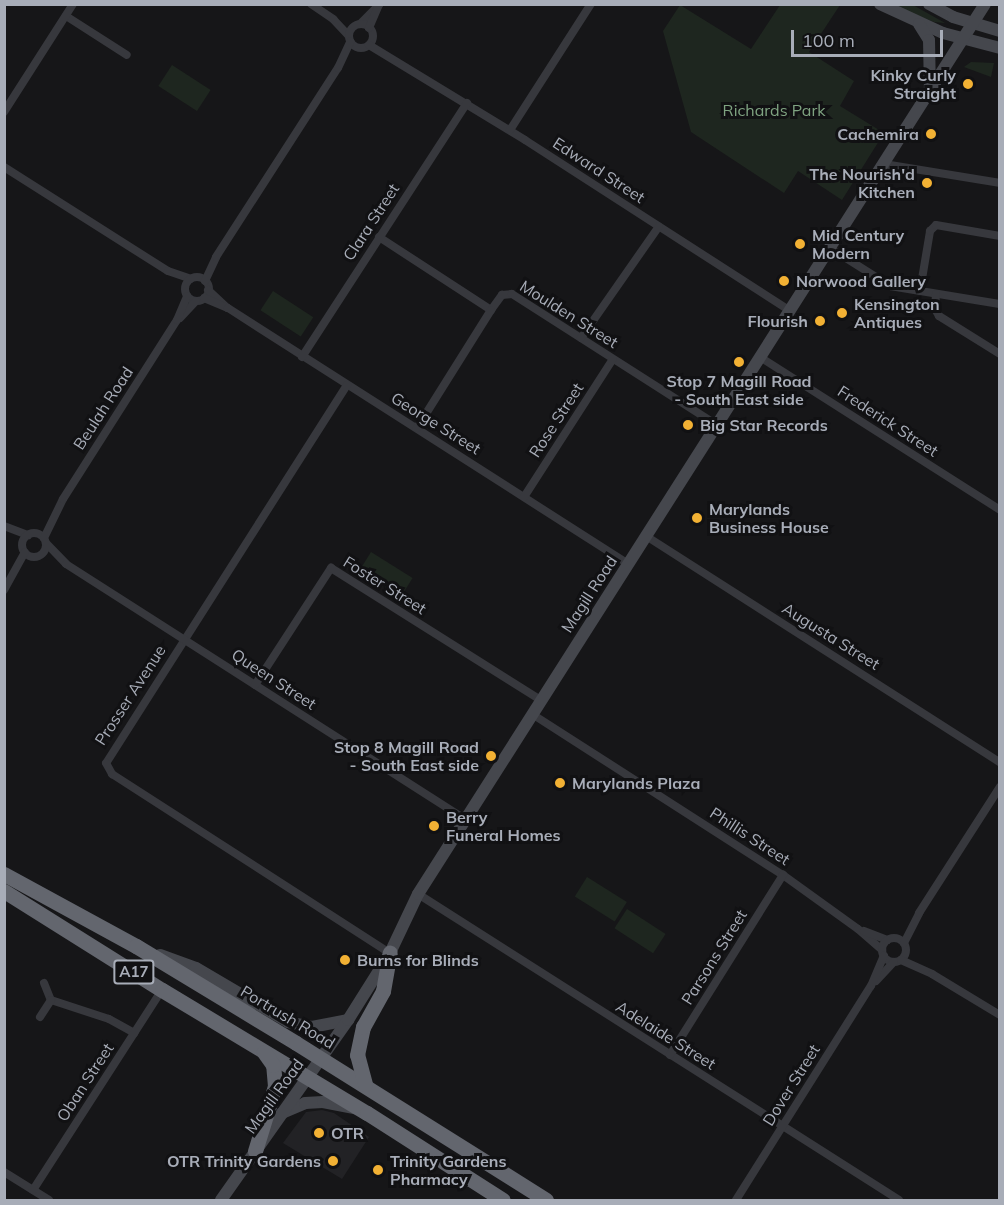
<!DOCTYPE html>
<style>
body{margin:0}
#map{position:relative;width:1004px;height:1205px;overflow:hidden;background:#161618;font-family:Mulish,sans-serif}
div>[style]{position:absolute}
.built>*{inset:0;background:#222225}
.green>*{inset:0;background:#1e261f;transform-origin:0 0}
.street>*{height:8px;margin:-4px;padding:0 4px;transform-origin:4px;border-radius:4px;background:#37383d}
.street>.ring{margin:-4px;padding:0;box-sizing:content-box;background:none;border:8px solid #37383d;border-radius:50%}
.secondary>*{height:12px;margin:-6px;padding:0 6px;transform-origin:6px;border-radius:6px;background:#45474d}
.highway>*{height:15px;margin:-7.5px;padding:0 7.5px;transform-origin:7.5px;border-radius:7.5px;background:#63666e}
.dots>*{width:16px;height:16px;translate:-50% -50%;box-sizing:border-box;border:3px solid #111113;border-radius:50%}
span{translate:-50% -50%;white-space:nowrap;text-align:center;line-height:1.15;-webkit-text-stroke:6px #111113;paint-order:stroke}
.shield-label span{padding:2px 4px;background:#111113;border:2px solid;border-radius:4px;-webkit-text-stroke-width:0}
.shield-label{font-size:15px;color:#a8adb8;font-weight:700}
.poi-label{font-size:16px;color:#a8adb8;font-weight:700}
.right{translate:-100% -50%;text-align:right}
.left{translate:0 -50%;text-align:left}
.park-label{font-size:16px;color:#7fa381}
.street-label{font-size:16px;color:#a8adb8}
.frame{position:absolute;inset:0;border:6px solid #a8adb8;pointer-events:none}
.scale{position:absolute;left:791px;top:30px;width:152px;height:27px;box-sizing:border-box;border:3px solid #a8adb8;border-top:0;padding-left:8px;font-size:18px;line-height:21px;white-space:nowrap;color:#a8adb8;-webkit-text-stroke:4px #111113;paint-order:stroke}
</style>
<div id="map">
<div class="built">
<div style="clip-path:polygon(322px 1110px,334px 1113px,369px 1137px,342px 1179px,283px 1143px,306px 1112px)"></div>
</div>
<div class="green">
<div style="clip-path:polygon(680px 5px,751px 49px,780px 5px,840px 5px,809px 52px,854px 81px,840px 106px,884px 133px,842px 200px,798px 171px,784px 193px,691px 132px,663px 31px)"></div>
<div style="clip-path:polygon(891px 5px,913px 5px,945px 23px,934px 22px)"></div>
<div style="clip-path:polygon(971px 62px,994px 63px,991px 77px,964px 67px)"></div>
<div style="left:172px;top:65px;width:46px;height:25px;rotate:33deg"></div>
<div style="left:273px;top:291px;width:48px;height:23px;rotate:33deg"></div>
<div style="left:371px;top:552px;width:49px;height:23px;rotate:32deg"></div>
<div style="left:587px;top:877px;width:47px;height:23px;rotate:32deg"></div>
<div style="left:627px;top:909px;width:46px;height:23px;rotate:33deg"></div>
</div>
<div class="street">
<div style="left:311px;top:4px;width:27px;rotate:34deg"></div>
<div style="left:333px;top:19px;width:23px;rotate:47deg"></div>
<div style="left:66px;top:16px;width:72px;rotate:32.6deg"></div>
<div style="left:360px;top:24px;width:27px;rotate:-45deg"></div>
<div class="ring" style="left:349px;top:24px;width:16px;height:16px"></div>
<div style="left:369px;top:28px;width:23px;rotate:-67deg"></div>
<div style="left:369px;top:45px;width:183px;rotate:31.3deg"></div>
<div style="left:525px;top:140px;width:315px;rotate:32.8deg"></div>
<div style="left:4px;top:112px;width:128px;rotate:-57.4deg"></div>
<div style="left:510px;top:130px;width:150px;rotate:-57.3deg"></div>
<div style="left:884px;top:164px;width:118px;rotate:9.3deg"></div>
<div style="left:4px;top:167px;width:194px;rotate:32.4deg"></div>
<div style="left:168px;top:271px;width:24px;rotate:19deg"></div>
<div style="left:379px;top:237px;width:134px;rotate:33.1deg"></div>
<div style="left:491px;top:310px;width:19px;rotate:-54deg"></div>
<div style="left:502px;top:295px;width:10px;rotate:-6deg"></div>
<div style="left:512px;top:294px;width:243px;rotate:32.6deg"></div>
<div style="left:830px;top:248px;width:71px;rotate:32.3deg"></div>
<div style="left:890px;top:286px;width:111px;rotate:9.3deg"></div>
<div class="ring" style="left:185px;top:277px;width:16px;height:16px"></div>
<div style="left:205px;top:281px;width:26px;rotate:-65deg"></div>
<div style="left:216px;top:257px;width:225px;rotate:-57.2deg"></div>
<div style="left:338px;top:68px;width:29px;rotate:-65deg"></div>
<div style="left:208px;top:290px;width:26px;rotate:43deg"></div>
<div style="left:920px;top:291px;width:61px;rotate:-80.5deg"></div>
<div style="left:930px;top:231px;width:8px;rotate:-45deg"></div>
<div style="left:936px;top:225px;width:65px;rotate:9.8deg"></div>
<div style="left:936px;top:294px;width:15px;rotate:94deg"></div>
<div style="left:935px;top:309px;width:8px;rotate:60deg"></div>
<div style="left:939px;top:316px;width:72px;rotate:31.9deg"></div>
<div style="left:204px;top:298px;width:26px;rotate:23deg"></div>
<div style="left:228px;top:308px;width:475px;rotate:32.6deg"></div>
<div style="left:180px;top:318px;width:23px;rotate:-47deg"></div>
<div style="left:581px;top:338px;width:136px;rotate:-55.1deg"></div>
<div style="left:302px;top:357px;width:303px;rotate:-57deg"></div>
<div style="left:760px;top:357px;width:285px;rotate:32.5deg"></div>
<div style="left:347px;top:385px;width:448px;rotate:122.5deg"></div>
<div style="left:106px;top:763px;width:13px;rotate:61deg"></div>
<div style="left:112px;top:774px;width:331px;rotate:32.8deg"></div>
<div style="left:417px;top:428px;width:139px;rotate:-57.9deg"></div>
<div style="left:524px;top:497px;width:164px;rotate:-57.2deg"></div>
<div style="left:4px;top:526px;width:26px;rotate:21deg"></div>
<div class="ring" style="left:22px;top:533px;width:16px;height:16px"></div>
<div style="left:646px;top:536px;width:420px;rotate:32.6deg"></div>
<div style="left:44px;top:538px;width:43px;rotate:-64deg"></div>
<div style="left:63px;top:499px;width:212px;rotate:-57.5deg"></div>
<div style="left:177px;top:320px;width:26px;rotate:-67deg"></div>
<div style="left:46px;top:543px;width:29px;rotate:46deg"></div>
<div style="left:66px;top:564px;width:474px;rotate:32.6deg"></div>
<div style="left:4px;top:590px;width:43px;rotate:-61.1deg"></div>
<div style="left:255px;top:685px;width:140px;rotate:-57deg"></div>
<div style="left:331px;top:568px;width:248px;rotate:32.2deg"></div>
<div style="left:532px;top:714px;width:298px;rotate:32.7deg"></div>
<div style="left:783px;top:875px;width:92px;rotate:35.8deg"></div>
<div style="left:858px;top:929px;width:32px;rotate:41deg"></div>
<div style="left:418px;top:894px;width:570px;rotate:32.46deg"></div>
<div style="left:864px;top:931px;width:25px;rotate:21deg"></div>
<div class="ring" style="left:882px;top:938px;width:16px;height:16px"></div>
<div style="left:904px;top:943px;width:34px;rotate:-63deg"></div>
<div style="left:919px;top:913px;width:150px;rotate:-57.3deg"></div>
<div style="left:901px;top:960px;width:34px;rotate:24deg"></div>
<div style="left:932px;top:974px;width:79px;rotate:31.1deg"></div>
<div style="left:876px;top:981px;width:26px;rotate:-47deg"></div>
<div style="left:44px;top:983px;width:18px;rotate:68deg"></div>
<div style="left:51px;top:1000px;width:61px;rotate:18.1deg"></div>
<div style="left:109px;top:1019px;width:29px;rotate:29deg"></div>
<div style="left:40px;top:1017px;width:20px;rotate:-57deg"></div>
<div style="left:670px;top:1055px;width:213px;rotate:-57.9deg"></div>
<div style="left:4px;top:1172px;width:53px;rotate:31.9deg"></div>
<div style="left:33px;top:1190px;width:238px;rotate:-57.2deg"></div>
<div style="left:736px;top:1200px;width:253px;rotate:-57.8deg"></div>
<div style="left:871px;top:986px;width:33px;rotate:-67deg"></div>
</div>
<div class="secondary">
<div style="left:880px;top:4px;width:69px;rotate:24.7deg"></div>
<div style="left:943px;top:33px;width:59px;rotate:14.7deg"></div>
<div style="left:929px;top:4px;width:27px;rotate:28deg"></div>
<div style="left:953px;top:17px;width:49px;rotate:16.6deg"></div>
<div style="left:919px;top:24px;width:19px;rotate:58deg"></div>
<div style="left:929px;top:40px;width:51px;rotate:88.9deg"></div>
<div style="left:160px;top:955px;width:38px;rotate:20deg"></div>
<div style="left:196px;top:968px;width:107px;rotate:30.4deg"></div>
<div style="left:288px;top:1022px;width:25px;rotate:12deg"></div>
<div style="left:312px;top:1027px;width:37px;rotate:-11deg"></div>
<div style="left:282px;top:1113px;width:25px;rotate:-23deg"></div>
<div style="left:305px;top:1103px;width:18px;rotate:-3deg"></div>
<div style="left:323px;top:1102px;width:33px;rotate:11deg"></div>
<div style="left:221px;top:1200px;width:220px;rotate:-54.8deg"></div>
<div style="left:348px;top:1020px;width:79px;rotate:-57.9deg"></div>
<div style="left:390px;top:953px;width:65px;rotate:-64.6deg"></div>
<div style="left:418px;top:894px;width:1055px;rotate:-57.5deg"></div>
</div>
<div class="highway">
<div style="left:4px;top:874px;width:150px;rotate:28.6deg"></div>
<div style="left:136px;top:946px;width:187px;rotate:31.2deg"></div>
<div style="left:296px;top:1043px;width:295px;rotate:32.1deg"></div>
<div style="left:4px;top:891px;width:186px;rotate:32.1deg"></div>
<div style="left:162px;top:990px;width:239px;rotate:31deg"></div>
<div style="left:367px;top:1113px;width:161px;rotate:32.6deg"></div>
<div style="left:365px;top:1084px;width:30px;rotate:-105deg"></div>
<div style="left:357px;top:1055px;width:29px;rotate:-78deg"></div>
<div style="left:363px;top:1027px;width:41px;rotate:-60.9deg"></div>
<div style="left:383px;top:991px;width:39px;rotate:-80deg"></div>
<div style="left:255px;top:1151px;width:68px;rotate:-72.9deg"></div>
<div style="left:275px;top:1086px;width:21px;rotate:-95deg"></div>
<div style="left:273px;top:1065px;width:16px;rotate:-125deg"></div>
</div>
<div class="dots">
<div style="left:968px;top:84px;background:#f2b134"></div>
<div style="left:931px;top:134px;background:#f2b134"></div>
<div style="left:927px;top:183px;background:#f2b134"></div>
<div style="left:800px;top:244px;background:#f2b134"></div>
<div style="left:784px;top:281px;background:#f2b134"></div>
<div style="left:842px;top:313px;background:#f2b134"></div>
<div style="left:820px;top:321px;background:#f2b134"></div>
<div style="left:739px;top:362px;background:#f2b134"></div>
<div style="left:688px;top:425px;background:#f2b134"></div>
<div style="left:697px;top:518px;background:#f2b134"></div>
<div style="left:491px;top:756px;background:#f2b134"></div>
<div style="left:560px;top:783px;background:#f2b134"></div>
<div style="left:434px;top:826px;background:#f2b134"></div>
<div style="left:345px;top:960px;background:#f2b134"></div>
<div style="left:319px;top:1133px;background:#f2b134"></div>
<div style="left:333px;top:1161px;background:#f2b134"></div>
<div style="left:378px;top:1170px;background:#f2b134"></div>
</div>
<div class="shield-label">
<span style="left:134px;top:972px">A17</span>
</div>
<div class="poi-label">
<span class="right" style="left:956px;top:84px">Kinky Curly<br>Straight</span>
<span class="right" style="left:919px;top:134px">Cachemira</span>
<span class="right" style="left:915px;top:183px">The Nourish'd<br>Kitchen</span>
<span class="left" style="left:812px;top:244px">Mid Century<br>Modern</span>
<span class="left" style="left:796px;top:281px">Norwood Gallery</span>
<span class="left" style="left:854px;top:313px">Kensington<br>Antiques</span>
<span class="right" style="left:808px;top:321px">Flourish</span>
<span style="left:739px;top:390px">Stop 7 Magill Road<br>- South East side</span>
<span class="left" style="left:700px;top:425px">Big Star Records</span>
<span class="left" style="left:709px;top:518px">Marylands<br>Business House</span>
<span class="right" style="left:479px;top:756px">Stop 8 Magill Road<br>- South East side</span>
<span class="left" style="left:572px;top:783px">Marylands Plaza</span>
<span class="left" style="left:446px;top:826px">Berry<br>Funeral Homes</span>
<span class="left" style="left:357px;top:960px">Burns for Blinds</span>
<span class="left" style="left:331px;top:1133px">OTR</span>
<span class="right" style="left:321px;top:1161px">OTR Trinity Gardens</span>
<span class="left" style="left:390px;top:1170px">Trinity Gardens<br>Pharmacy</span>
</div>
<div class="park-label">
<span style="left:774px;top:110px">Richards Park</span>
</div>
<div class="street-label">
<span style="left:599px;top:170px;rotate:33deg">Edward Street</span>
<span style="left:371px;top:222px;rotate:-57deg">Clara Street</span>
<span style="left:569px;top:314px;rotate:32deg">Moulden Street</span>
<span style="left:103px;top:408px;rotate:-57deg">Beulah Road</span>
<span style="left:556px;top:420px;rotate:-57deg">Rose Street</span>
<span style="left:888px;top:421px;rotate:33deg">Frederick Street</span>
<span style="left:436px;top:423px;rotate:32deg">George Street</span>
<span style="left:385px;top:585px;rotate:32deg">Foster Street</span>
<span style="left:589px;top:594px;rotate:-57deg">Magill Road</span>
<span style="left:831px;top:636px;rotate:32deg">Augusta Street</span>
<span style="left:274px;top:679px;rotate:33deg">Queen Street</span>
<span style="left:130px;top:695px;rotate:-57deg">Prosser Avenue</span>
<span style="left:750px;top:836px;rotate:33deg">Phillis Street</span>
<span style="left:714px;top:957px;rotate:-58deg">Parsons Street</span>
<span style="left:288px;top:1017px;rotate:31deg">Portrush Road</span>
<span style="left:666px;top:1035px;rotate:32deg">Adelaide Street</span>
<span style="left:85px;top:1082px;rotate:-57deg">Oban Street</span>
<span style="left:791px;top:1085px;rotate:-58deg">Dover Street</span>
<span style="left:274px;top:1096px;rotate:-54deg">Magill Road</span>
</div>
<div class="frame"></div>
<div class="scale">100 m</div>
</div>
